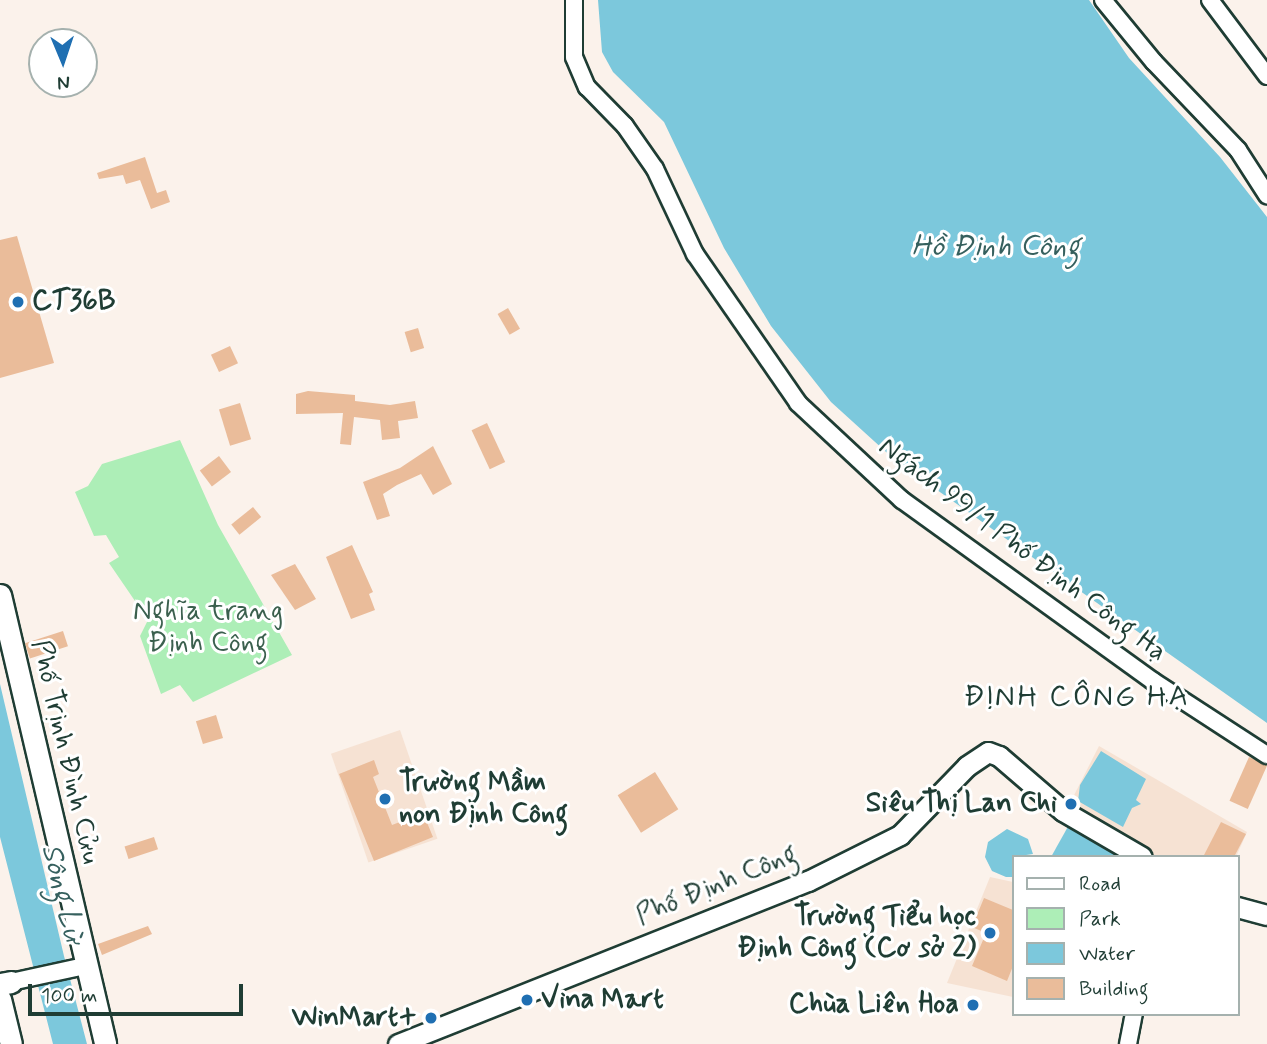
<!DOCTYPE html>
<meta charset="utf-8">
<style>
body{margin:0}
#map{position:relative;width:1267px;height:1044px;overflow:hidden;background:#fbf2eb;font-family:Mynerve,sans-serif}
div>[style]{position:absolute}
.built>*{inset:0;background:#f6e2d3;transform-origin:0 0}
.green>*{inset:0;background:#adeeb7}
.water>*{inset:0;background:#7cc8dc}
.building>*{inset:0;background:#eabc9a;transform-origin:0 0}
.roads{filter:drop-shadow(2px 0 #1f3d34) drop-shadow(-2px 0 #1f3d34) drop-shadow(0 2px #1f3d34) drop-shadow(0 -2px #1f3d34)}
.minor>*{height:16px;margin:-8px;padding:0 8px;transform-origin:8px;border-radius:8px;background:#fff}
.tertiary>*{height:19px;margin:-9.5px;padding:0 9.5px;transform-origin:9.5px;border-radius:9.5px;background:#fff}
.secondary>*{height:21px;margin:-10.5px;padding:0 10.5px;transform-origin:10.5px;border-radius:10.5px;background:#fff}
.dots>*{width:19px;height:19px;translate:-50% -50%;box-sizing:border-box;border:4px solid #fff;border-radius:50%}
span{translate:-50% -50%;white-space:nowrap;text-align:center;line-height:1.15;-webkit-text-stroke:6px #fff;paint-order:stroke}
.poi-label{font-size:28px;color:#1f3d34;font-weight:700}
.left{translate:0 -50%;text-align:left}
.right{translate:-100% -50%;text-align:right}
.street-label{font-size:28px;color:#1f3d34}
.park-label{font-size:28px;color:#3b604e}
.water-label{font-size:30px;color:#36605e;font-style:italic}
.neighbourhood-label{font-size:30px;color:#1f3d34;letter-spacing:2px}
.legend{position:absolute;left:1012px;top:855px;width:228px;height:161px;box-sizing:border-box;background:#fff;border:2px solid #a5b1ae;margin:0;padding:9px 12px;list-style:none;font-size:21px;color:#1f3d34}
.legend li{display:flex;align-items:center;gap:14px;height:35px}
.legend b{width:35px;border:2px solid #a5b1ae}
.north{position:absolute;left:28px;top:28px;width:70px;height:70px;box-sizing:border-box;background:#fff;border:2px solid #a5b1ae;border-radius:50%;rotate:178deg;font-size:19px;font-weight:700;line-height:28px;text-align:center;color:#1f3d34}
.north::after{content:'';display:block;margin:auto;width:24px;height:32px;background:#1f6fb2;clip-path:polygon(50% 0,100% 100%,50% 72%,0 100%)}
.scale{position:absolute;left:28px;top:984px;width:215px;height:32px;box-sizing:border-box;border:4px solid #1f3d34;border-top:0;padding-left:9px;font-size:21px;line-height:24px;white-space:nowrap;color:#1f3d34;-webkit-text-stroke:5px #fff;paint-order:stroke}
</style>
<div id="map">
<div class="built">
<div style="left:400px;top:730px;width:115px;height:73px;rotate:71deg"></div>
<div style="clip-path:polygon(1099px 746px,1247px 832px,1236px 857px,1152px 857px,1067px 809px)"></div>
<div style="clip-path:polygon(990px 877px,1013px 882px,1013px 997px,947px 983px)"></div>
</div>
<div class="green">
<div style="clip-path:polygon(180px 440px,218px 525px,292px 655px,193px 702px,180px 685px,161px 694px,140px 636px,148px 620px,109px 563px,119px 557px,106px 535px,94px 536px,75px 492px,88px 486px,102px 464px)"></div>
</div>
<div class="water">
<div style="clip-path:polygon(598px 0,1089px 0,1129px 58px,1220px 157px,1267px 217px,1267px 723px,896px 461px,831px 402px,771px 326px,724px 248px,664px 122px,613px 72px,602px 52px)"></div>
<div style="clip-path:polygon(0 684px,64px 956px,87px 1044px,53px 1044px,0 837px)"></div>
<div style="clip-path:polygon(1101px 751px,1146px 779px,1136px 800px,1141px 804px,1132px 808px,1123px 827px,1078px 801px,1080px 785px)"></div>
<div style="clip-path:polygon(1070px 823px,1132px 857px,1051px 857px)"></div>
<div style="clip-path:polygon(1007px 829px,1028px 839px,1033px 854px,1013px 857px,1013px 877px,1006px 877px,992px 871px,985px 857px,988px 842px)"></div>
</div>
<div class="building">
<div style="clip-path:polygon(145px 157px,157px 193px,166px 190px,170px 202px,151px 209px,140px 180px,126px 184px,123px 175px,99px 179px,97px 173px)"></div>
<div style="clip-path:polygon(17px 236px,54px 363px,0 378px,0 240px)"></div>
<div style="left:508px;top:308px;width:24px;height:12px;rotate:60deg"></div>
<div style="left:418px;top:328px;width:21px;height:14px;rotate:73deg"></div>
<div style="left:230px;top:346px;width:19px;height:21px;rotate:65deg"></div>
<div style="clip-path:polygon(308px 391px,355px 395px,355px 401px,390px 405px,415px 401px,418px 418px,398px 421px,400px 438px,382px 440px,380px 420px,354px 417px,351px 445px,340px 444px,343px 413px,296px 414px,296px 394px)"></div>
<div style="left:240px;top:403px;width:38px;height:22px;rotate:73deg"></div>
<div style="left:487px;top:423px;width:43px;height:17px;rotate:65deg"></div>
<div style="clip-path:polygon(433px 446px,452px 484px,433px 495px,421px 474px,397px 485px,383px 494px,390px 516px,377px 520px,363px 482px,400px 468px)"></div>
<div style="left:219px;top:456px;width:20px;height:24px;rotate:53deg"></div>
<div style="left:253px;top:507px;width:13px;height:28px;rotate:51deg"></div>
<div style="clip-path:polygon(352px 545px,373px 592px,369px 594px,375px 610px,351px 619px,326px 557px)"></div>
<div style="clip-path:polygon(295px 564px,316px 599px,295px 610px,271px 575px)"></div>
<div style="left:63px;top:631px;width:16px;height:40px;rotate:72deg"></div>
<div style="left:216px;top:715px;width:24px;height:21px;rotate:73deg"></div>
<div style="left:1249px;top:757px;width:20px;height:48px;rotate:24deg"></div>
<div style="clip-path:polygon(374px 760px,379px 774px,373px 777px,392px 825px,423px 813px,433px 837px,374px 861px,339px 774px)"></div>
<div style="left:655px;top:772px;width:44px;height:44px;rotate:58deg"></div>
<div style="clip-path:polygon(1221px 822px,1246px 834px,1234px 857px,1203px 857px)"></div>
<div style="left:154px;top:837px;width:13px;height:31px;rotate:72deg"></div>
<div style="clip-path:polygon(984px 898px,1013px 910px,1013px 966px,1007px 981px,972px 966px,986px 933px,972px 927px)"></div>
<div style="clip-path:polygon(148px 926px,152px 934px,102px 955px,98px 944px)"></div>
</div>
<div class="roads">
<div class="minor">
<div style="left:574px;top:0;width:57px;rotate:90deg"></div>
<div style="left:574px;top:57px;width:33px;rotate:67deg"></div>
<div style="left:587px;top:87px;width:54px;rotate:45.7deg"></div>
<div style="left:625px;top:126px;width:52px;rotate:55.1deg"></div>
<div style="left:655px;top:169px;width:94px;rotate:64.8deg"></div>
<div style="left:695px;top:254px;width:181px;rotate:55.3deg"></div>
<div style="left:798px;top:403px;width:142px;rotate:43deg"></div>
<div style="left:902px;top:500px;width:309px;rotate:35.8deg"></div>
<div style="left:1153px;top:681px;width:136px;rotate:33deg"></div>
<div style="left:1103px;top:0;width:80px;rotate:50.6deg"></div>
<div style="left:1154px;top:62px;width:122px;rotate:46.3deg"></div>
<div style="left:1238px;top:150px;width:54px;rotate:57.2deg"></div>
<div style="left:1210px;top:0;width:95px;rotate:53.1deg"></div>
<div style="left:11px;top:982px;width:76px;rotate:-12.2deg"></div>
<div style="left:1128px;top:1044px;width:31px;rotate:-79deg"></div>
</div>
<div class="tertiary">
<div style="left:1237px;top:907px;width:31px;rotate:15deg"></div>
<div style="left:398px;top:1044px;width:441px;rotate:-21.7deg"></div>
<div style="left:808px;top:881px;width:103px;rotate:-26.6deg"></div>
<div style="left:900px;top:835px;width:96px;rotate:-45.8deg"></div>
<div style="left:967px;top:766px;width:25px;rotate:-34deg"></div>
<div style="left:988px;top:752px;width:12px;rotate:20deg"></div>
<div style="left:999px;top:756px;width:84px;rotate:40.7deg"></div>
<div style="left:1063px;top:811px;width:91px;rotate:30.2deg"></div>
</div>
<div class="secondary">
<div style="left:0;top:595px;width:461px;rotate:76.8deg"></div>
<div style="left:0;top:984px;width:11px;rotate:-10deg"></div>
<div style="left:0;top:999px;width:46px;rotate:76.3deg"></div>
</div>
</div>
<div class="dots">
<div style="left:18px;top:302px;background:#1f6fb2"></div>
<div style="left:385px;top:799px;background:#1f6fb2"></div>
<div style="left:1071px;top:804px;background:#1f6fb2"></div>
<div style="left:990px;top:933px;background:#1f6fb2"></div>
<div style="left:527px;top:1000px;background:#1f6fb2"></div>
<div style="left:973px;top:1005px;background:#1f6fb2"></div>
<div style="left:431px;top:1018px;background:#1f6fb2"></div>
</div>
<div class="poi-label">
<span class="left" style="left:32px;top:302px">CT36B</span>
<span class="left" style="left:399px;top:799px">Trường Mầm<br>non Định Công</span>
<span class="right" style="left:1057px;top:804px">Siêu Thị Lan Chi</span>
<span class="right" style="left:976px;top:933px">Trường Tiểu học<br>Định Công (Cơ sở 2)</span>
<span class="left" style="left:541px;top:1000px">Vina Mart</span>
<span class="right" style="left:959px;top:1005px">Chùa Liên Hoa</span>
<span class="right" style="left:417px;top:1018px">WinMart+</span>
</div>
<div class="street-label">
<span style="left:1022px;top:550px;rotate:37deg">Ngách 99/1 Phố Định Công Hạ</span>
<span style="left:65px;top:752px;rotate:77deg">Phố Trịnh Đình Cửu</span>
<span style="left:717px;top:886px;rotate:-22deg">Phố Định Công</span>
</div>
<div class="park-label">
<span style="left:208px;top:628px">Nghĩa trang<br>Định Công</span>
</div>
<div class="water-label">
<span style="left:996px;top:247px">Hồ Định Công</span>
<span style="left:62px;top:894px;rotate:76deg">Sông Lừ</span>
</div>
<div class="neighbourhood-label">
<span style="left:1077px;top:697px">ĐỊNH CÔNG HẠ</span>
</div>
<ul class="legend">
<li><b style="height:9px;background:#fff"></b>Road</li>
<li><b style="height:19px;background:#adeeb7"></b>Park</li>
<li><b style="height:19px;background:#7cc8dc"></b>Water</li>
<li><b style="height:19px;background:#eabc9a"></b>Building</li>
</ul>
<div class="north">N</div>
<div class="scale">100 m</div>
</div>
